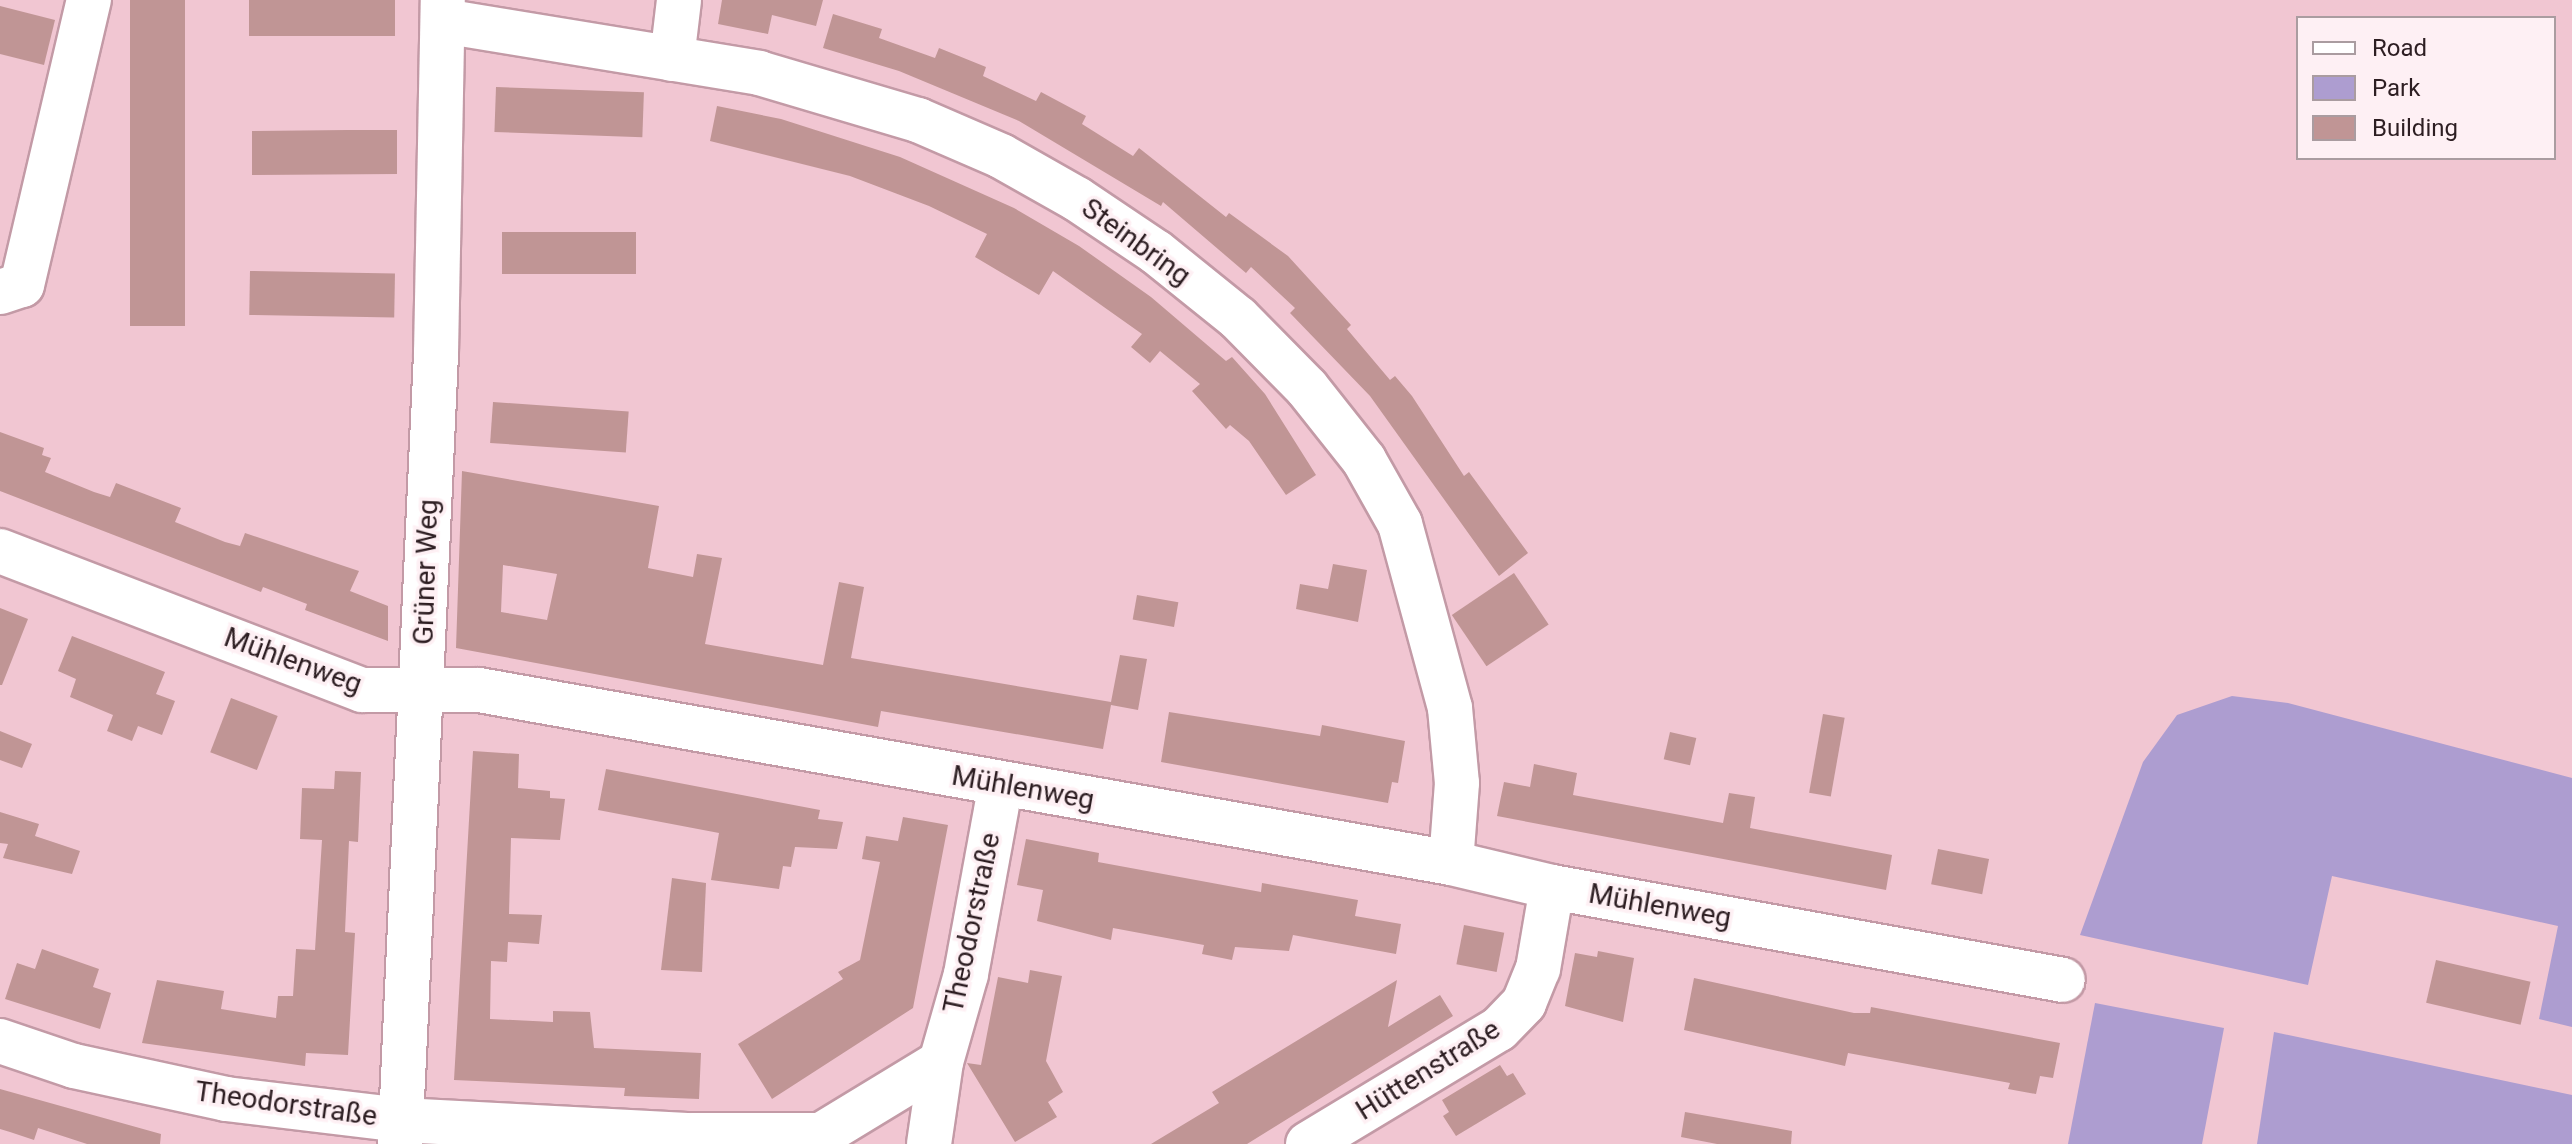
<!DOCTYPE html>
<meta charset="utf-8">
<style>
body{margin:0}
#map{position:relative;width:2572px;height:1144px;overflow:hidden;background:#f1c6d2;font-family:Roboto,sans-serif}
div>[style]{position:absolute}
.green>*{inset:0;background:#ad9dd0}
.building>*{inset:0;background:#c09595;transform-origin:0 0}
.roads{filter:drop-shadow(2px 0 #c39aa6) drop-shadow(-2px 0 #c39aa6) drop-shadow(0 2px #c39aa6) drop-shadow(0 -2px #c39aa6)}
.minor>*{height:44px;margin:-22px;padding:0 22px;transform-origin:22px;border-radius:22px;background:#fff}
span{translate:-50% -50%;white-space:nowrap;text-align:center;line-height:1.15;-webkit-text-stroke:7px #fef0f4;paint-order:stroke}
.street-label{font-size:28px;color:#2d1e22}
.legend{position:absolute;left:2296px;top:16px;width:260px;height:144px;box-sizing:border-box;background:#fef0f4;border:2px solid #aa9ca0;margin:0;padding:10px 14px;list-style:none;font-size:24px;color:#2d1e22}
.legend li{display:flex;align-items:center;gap:16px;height:40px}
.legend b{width:40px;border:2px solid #aa9ca0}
</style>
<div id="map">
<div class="green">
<div style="clip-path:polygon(2232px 696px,2288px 703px,2572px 778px,2572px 1027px,2539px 1019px,2558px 926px,2332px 876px,2308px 985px,2080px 935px,2143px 762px,2177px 715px)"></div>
<div style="clip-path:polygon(2095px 1003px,2224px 1028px,2202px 1144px,2068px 1144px)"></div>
<div style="clip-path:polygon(2274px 1032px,2572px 1095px,2572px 1144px,2257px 1144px)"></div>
</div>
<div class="building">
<div style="left:130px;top:0;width:55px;height:326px"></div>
<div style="left:249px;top:0;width:146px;height:36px"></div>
<div style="clip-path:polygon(722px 0,823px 0,816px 26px,772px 15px,768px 34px,718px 24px)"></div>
<div style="clip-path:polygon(0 6px,55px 20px,44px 65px,0 54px)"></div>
<div style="clip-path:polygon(833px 14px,882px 29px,879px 38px,935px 58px,939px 48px,986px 67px,983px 76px,1036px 101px,1041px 92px,1086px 116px,1082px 124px,1133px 156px,1139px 148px,1226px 217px,1229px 213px,1288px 256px,1351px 325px,1347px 329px,1390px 380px,1395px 376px,1412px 396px,1464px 476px,1469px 472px,1528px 553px,1499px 576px,1370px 396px,1290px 313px,1295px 308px,1251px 267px,1246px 273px,1163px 202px,1161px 206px,1019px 121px,899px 71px,823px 48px)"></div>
<div style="left:496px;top:87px;width:148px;height:45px;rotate:2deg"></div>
<div style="clip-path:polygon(717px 106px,781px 119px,900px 157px,1014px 208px,1079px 246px,1151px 297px,1226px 361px,1232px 357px,1265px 394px,1316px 475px,1286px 495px,1249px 441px,1230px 425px,1226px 429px,1192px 391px,1200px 384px,1160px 351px,1150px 363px,1131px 347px,1142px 334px,1053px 271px,1039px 295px,975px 257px,987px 234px,929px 206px,850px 176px,710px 141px)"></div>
<div style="clip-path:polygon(347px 130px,397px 130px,397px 174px,252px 175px,252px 131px)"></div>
<div style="left:502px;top:232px;width:134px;height:42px"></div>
<div style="left:250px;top:271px;width:145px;height:44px;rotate:1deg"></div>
<div style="left:493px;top:402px;width:136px;height:41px;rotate:4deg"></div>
<div style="clip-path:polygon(0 432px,44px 448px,42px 455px,51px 458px,45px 472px,94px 492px,110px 497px,116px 483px,181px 508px,175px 522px,225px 542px,240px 546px,245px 533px,359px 571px,350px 591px,388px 606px,388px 641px,305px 610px,307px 604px,263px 587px,261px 592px,0 491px)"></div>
<div style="clip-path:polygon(evenodd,462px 471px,659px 506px,648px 568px,693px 577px,697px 554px,722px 558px,705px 644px,823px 665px,839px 582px,864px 587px,851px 658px,1111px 702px,1120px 655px,1147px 659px,1138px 710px,1111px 705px,1103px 749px,881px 711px,878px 727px,456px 648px,462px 471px,503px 565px,557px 574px,547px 620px,501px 612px,503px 565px)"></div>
<div style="clip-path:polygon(1333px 564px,1367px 570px,1358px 622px,1296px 609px,1300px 584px,1328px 589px)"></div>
<div style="left:1514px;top:573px;width:62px;height:75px;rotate:56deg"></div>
<div style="left:1137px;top:595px;width:42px;height:25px;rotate:10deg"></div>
<div style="clip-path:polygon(0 608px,28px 619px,2px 685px,0 685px)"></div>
<div style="clip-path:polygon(72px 636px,165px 672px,156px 694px,175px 701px,162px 735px,138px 726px,132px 741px,107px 731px,113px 715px,70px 697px,76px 679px,58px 671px)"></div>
<div style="left:231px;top:698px;width:50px;height:58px;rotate:21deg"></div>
<div style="clip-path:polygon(1169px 712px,1320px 736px,1322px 725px,1405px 741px,1398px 783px,1392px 782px,1388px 803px,1161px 762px)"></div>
<div style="left:1823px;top:714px;width:22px;height:80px;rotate:10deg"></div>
<div style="clip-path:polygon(0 731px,32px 744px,22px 768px,0 760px)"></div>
<div style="left:1670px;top:732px;width:27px;height:28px;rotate:13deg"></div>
<div style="clip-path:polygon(473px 751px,519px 754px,518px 788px,550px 791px,550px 798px,565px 799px,560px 840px,511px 838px,509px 914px,542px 915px,539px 944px,508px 942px,507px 962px,491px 961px,490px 1019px,553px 1022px,553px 1011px,590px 1012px,594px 1048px,701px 1053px,699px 1099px,624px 1096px,625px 1088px,454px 1080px)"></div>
<div style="clip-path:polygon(1534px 764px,1577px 773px,1573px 795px,1723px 823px,1729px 793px,1755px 797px,1750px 828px,1892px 855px,1886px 890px,1497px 816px,1504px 782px,1530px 787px)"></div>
<div style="clip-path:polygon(606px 769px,820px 810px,818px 819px,843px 822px,837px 849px,795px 847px,791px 867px,783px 866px,779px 889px,711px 880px,719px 833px,598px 810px)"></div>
<div style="clip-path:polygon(335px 771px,361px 772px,358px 842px,349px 841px,345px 932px,355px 933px,348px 1055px,306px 1053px,305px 1066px,142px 1043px,157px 980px,224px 991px,221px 1009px,276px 1018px,278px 996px,293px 996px,296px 949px,315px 950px,322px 840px,300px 839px,302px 788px,334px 789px)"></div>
<div style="clip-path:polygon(0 812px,39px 824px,35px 836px,80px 851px,72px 874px,3px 858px,8px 844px,0 843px)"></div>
<div style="clip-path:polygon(903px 817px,948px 825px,913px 1008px,772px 1099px,738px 1044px,843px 979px,838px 972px,860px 960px,880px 862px,862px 859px,866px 836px,898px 841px)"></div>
<div style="clip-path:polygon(1026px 839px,1099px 853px,1098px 862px,1261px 892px,1262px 883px,1358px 900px,1355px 916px,1401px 924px,1396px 954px,1293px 935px,1289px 951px,1235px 947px,1232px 960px,1202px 954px,1204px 945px,1172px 939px,1113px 928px,1111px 940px,1037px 921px,1043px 890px,1017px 885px)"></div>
<div style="left:1938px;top:849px;width:52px;height:36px;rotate:11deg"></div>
<div style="clip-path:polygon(672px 878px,706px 883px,702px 972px,661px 970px)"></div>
<div style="left:1464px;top:925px;width:41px;height:40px;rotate:11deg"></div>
<div style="clip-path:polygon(42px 949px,99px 969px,93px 987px,111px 993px,100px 1029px,5px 999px,17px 963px,35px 969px)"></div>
<div style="clip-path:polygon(1598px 951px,1634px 958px,1623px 1022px,1565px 1006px,1575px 953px,1597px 957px)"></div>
<div style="left:2436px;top:960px;width:97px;height:44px;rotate:13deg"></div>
<div style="clip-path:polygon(1030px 970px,1062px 976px,1046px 1061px,1063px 1092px,1048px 1102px,1057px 1117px,1015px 1142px,967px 1063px,981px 1065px,998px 977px,1028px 983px)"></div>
<div style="clip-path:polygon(1694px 978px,1854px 1013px,1870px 1013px,1871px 1007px,2060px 1043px,2053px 1078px,2040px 1076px,2036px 1094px,2008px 1089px,2010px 1083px,1848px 1053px,1845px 1066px,1684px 1030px)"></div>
<div style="clip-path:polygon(1397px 980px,1388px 1027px,1440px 995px,1453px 1016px,1247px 1144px,1151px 1144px,1219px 1103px,1212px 1092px)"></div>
<div style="clip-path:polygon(1500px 1065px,1507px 1076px,1513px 1073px,1526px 1094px,1456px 1136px,1443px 1116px,1449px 1112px,1442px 1100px)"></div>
<div style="clip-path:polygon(0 1089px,161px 1134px,160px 1144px,87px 1144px,38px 1128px,34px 1140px,10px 1132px,0 1129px)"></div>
<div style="clip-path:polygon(1685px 1112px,1792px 1131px,1791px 1144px,1717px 1144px,1681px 1137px)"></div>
</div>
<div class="roads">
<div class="minor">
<div style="left:443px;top:21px;width:320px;rotate:9.3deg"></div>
<div style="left:759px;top:73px;width:166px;rotate:16.5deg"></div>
<div style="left:918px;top:120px;width:90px;rotate:23.4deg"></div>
<div style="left:1001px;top:156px;width:87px;rotate:29.5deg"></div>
<div style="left:1077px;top:199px;width:95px;rotate:33.9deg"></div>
<div style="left:1156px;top:252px;width:105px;rotate:38.8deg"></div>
<div style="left:1238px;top:318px;width:98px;rotate:45.4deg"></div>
<div style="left:1307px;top:388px;width:92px;rotate:51.6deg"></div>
<div style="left:1364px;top:460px;width:73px;rotate:60.6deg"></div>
<div style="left:1400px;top:524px;width:191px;rotate:74.8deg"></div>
<div style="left:1450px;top:708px;width:75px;rotate:84.7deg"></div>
<div style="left:1457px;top:783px;width:80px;rotate:94.3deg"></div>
<div style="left:672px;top:59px;width:59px;rotate:-83.2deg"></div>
<div style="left:0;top:292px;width:23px;rotate:-18deg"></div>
<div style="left:22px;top:285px;width:293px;rotate:-76.8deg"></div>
<div style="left:0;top:551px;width:388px;rotate:21deg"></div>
<div style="left:362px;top:690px;width:117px"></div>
<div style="left:479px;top:690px;width:987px;rotate:10.09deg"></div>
<div style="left:1451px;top:863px;width:104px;rotate:13.4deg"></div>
<div style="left:1552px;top:887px;width:519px;rotate:10.31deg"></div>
<div style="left:0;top:1041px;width:78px;rotate:18.7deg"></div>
<div style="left:74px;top:1066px;width:156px;rotate:12.2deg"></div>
<div style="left:226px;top:1099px;width:176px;rotate:6.8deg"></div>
<div style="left:401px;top:1120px;width:291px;rotate:3deg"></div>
<div style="left:692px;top:1135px;width:129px"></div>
<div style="left:821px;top:1135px;width:140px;rotate:-31.3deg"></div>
<div style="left:941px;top:1062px;width:91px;rotate:-74.1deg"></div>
<div style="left:966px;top:974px;width:193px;rotate:-79.6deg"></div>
<div style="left:400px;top:1144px;width:792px;rotate:-87.39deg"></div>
<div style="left:436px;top:353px;width:353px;rotate:-88.9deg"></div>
<div style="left:929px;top:1144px;width:83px;rotate:-81.7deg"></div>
<div style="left:1308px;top:1144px;width:223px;rotate:-31.1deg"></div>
<div style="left:1499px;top:1029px;width:36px;rotate:-46deg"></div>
<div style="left:1524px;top:1003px;width:37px;rotate:-68deg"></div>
<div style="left:1538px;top:969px;width:83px;rotate:-80.3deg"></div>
</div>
</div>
<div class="street-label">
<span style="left:1136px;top:242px;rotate:36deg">Steinbring</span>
<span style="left:426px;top:572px;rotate:-88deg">Grüner Weg</span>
<span style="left:293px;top:661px;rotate:20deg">Mühlenweg</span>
<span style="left:1023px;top:788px;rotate:10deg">Mühlenweg</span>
<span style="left:1660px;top:906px;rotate:10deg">Mühlenweg</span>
<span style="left:972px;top:923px;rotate:-78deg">Theodorstraße</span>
<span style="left:1428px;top:1070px;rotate:-32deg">Hüttenstraße</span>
<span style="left:286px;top:1104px;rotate:8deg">Theodorstraße</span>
</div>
<ul class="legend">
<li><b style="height:10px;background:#fff"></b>Road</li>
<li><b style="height:22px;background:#ad9dd0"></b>Park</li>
<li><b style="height:22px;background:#c09595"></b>Building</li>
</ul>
</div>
